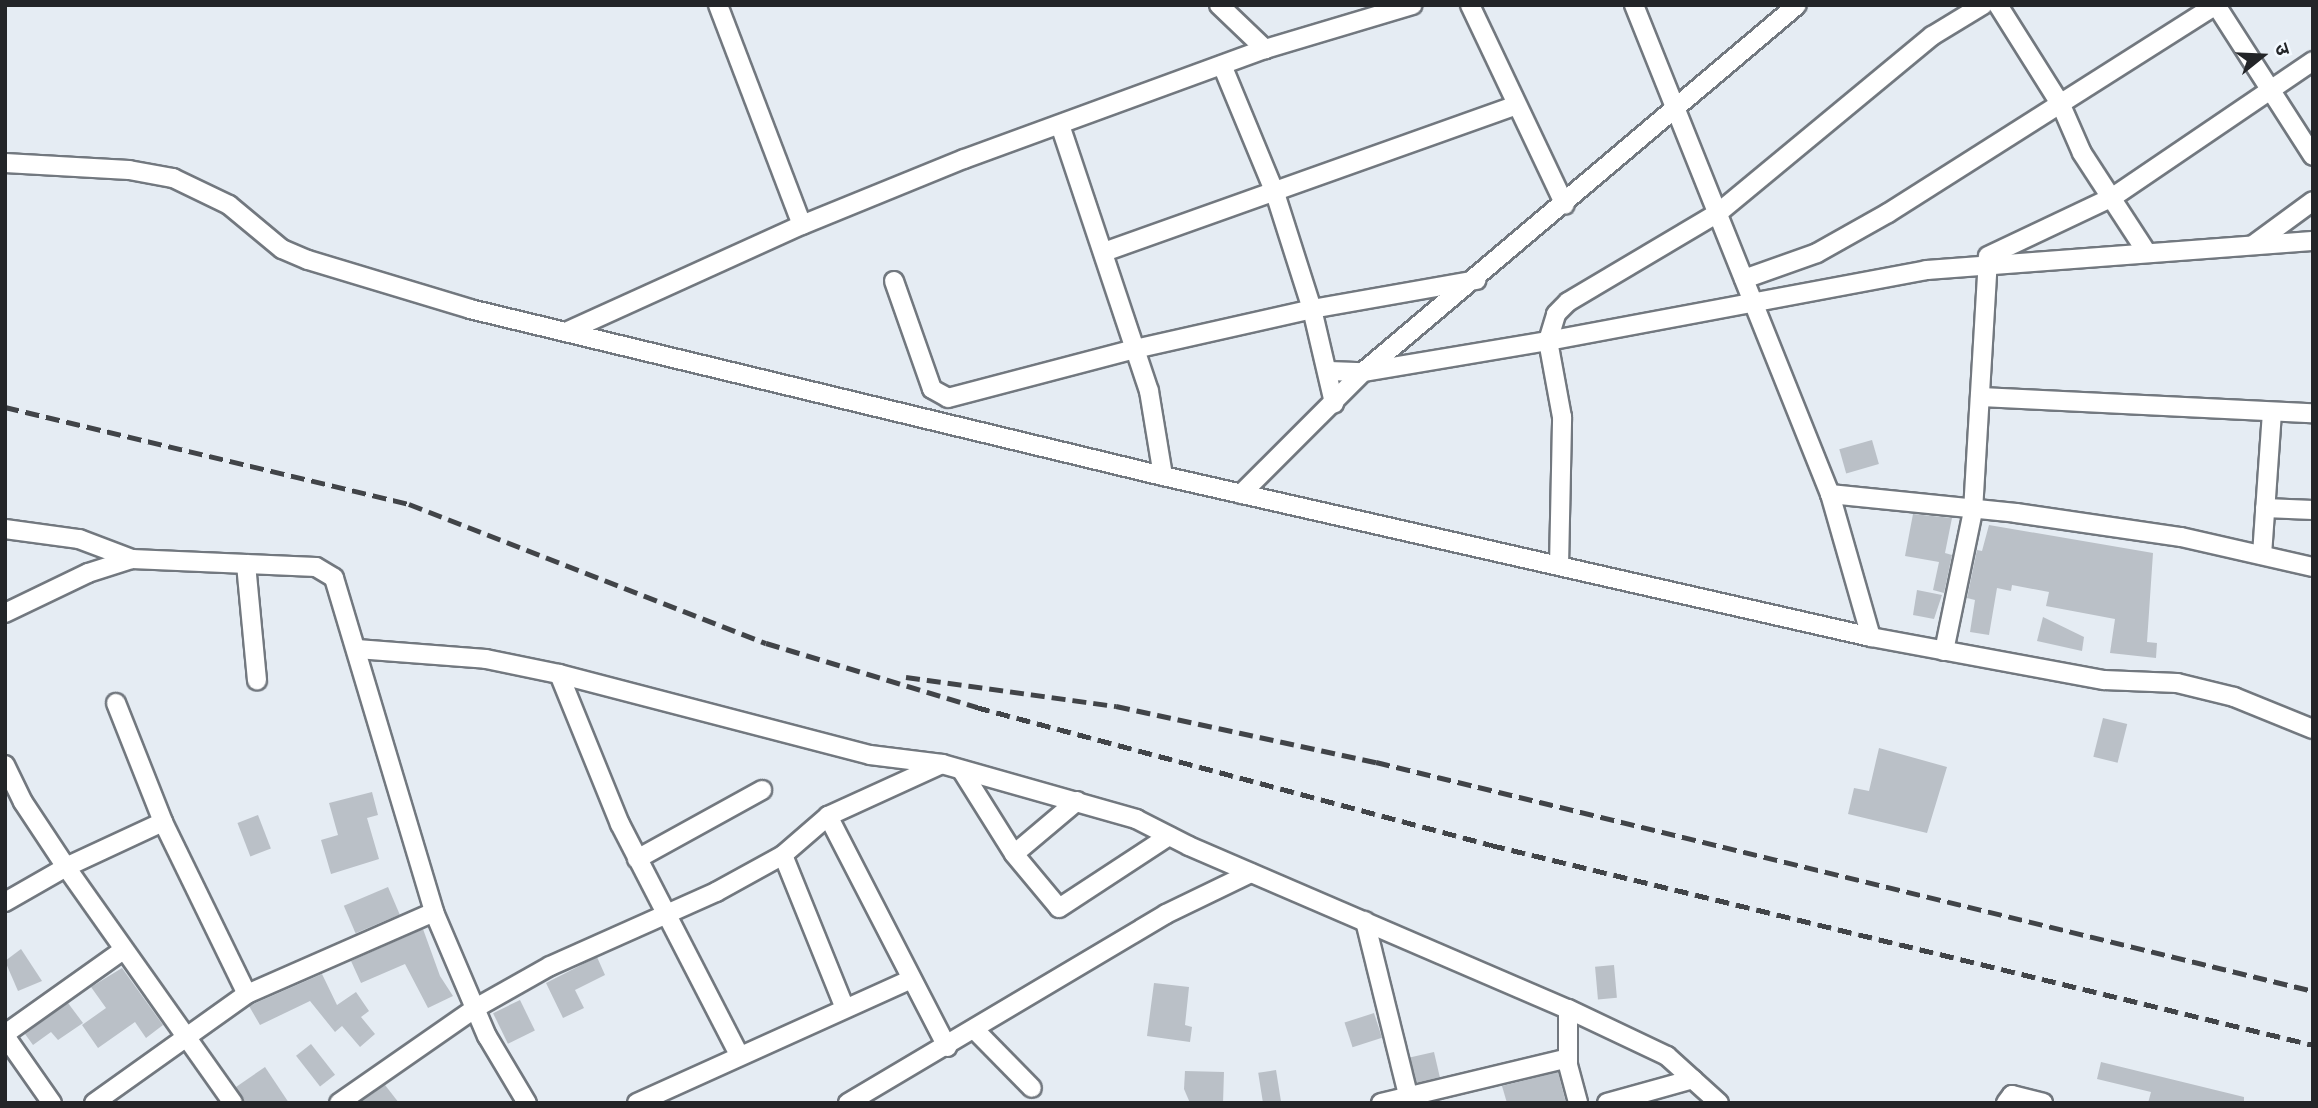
<!DOCTYPE html>
<meta charset="utf-8">
<style>
body{margin:0}
#map{position:relative;width:2318px;height:1108px;overflow:hidden;background:#e5ecf3;font-family:Arial,"Noto Sans Devanagari",sans-serif}
div>[style]{position:absolute}
.building>*{inset:0;background:#bac0c7;transform-origin:0 0}
.roads{filter:drop-shadow(2px 0 #72787f) drop-shadow(-2px 0 #72787f) drop-shadow(0 2px #72787f) drop-shadow(0 -2px #72787f)}
.minor>*{height:18px;margin:-9px;padding:0 9px;transform-origin:9px;border-radius:9px;background:#fff}
.rail>*{height:5px;margin-top:-2.5px;transform-origin:0;background:repeating-linear-gradient(90deg,#414448 0 14px,transparent 0 21px)}
span{translate:-50% -50%;white-space:nowrap;text-align:center;line-height:1.15;-webkit-text-stroke:6px #f3f9ff;paint-order:stroke}
.frame{position:absolute;inset:0;border:7px solid #232528;pointer-events:none}
.north{position:absolute;left:2227px;top:21px;width:70px;height:70px;-webkit-text-stroke:5px #f3f9ff;paint-order:stroke;rotate:72deg;font-size:19px;font-weight:700;line-height:28px;text-align:center;color:#232528}
.north::after{content:'';display:block;margin:auto;width:24px;height:32px;background:#232528;clip-path:polygon(50% 0,100% 100%,50% 72%,0 100%)}
</style>
<div id="map">
<div class="building">
<div style="left:1872px;top:440px;width:25px;height:34px;rotate:74deg"></div>
<div style="clip-path:polygon(1913px 514px,1952px 518px,1945px 553px,1952px 555px,1944px 593px,1933px 590px,1939px 562px,1905px 556px)"></div>
<div style="clip-path:polygon(1989px 525px,2153px 553px,2147px 642px,2157px 643px,2156px 658px,2110px 653px,2115px 619px,2046px 606px,2049px 592px,2012px 585px,2011px 591px,1997px 588px,1989px 635px,1970px 632px,1975px 600px,1967px 598px,1977px 550px,1982px 551px)"></div>
<div style="clip-path:polygon(1917px 590px,1942px 595px,1934px 619px,1913px 615px)"></div>
<div style="clip-path:polygon(2043px 617px,2084px 637px,2082px 651px,2037px 641px)"></div>
<div style="left:2103px;top:718px;width:25px;height:40px;rotate:14deg"></div>
<div style="clip-path:polygon(1879px 748px,1947px 767px,1927px 833px,1848px 814px,1854px 788px,1869px 791px)"></div>
<div style="clip-path:polygon(372px 792px,378px 815px,367px 818px,379px 859px,331px 874px,321px 840px,338px 835px,329px 803px)"></div>
<div style="left:258px;top:815px;width:36px;height:22px;rotate:69deg"></div>
<div style="left:388px;top:887px;width:30px;height:48px;rotate:67deg"></div>
<div style="clip-path:polygon(423px 929px,440px 976px,453px 996px,428px 1008px,405px 964px,361px 983px,351px 961px)"></div>
<div style="clip-path:polygon(21px 949px,42px 981px,18px 991px,5px 961px)"></div>
<div style="clip-path:polygon(597px 957px,605px 975px,575px 990px,584px 1008px,563px 1018px,546px 983px)"></div>
<div style="left:1614px;top:965px;width:33px;height:19px;rotate:85deg"></div>
<div style="clip-path:polygon(122px 968px,163px 1025px,146px 1038px,135px 1022px,98px 1048px,82px 1025px,106px 1008px,91px 987px)"></div>
<div style="clip-path:polygon(322px 974px,337px 1005px,356px 992px,369px 1011px,361px 1017px,375px 1034px,360px 1047px,342px 1026px,335px 1032px,310px 1001px,260px 1025px,249px 1006px)"></div>
<div style="clip-path:polygon(1154px 983px,1189px 987px,1185px 1025px,1192px 1027px,1190px 1042px,1147px 1036px)"></div>
<div style="left:520px;top:1000px;width:34px;height:30px;rotate:64deg"></div>
<div style="clip-path:polygon(68px 1003px,83px 1023px,58px 1040px,51px 1032px,33px 1045px,25px 1034px)"></div>
<div style="left:1374px;top:1013px;width:26px;height:31px;rotate:72deg"></div>
<div style="left:311px;top:1044px;width:39px;height:19px;rotate:52deg"></div>
<div style="left:1434px;top:1052px;width:26px;height:25px;rotate:77deg"></div>
<div style="clip-path:polygon(2101px 1062px,2244px 1097px,2244px 1103px,2148px 1103px,2151px 1092px,2097px 1079px)"></div>
<div style="clip-path:polygon(265px 1067px,289px 1103px,244px 1103px,236px 1087px)"></div>
<div style="left:1276px;top:1070px;width:33px;height:18px;rotate:81deg"></div>
<div style="clip-path:polygon(1185px 1071px,1224px 1072px,1223px 1103px,1190px 1103px,1184px 1089px)"></div>
<div style="clip-path:polygon(1558px 1072px,1566px 1103px,1507px 1103px,1502px 1086px)"></div>
<div style="clip-path:polygon(385px 1085px,399px 1103px,359px 1103px)"></div>
</div>
<div class="roads">
<div class="minor">
<div style="left:718px;top:5px;width:235px;rotate:69.1deg"></div>
<div style="left:1219px;top:5px;width:64px;rotate:43.7deg"></div>
<div style="left:1470px;top:5px;width:221px;rotate:64.6deg"></div>
<div style="left:1634px;top:5px;width:527px;rotate:68.16deg"></div>
<div style="left:1830px;top:494px;width:149px;rotate:74deg"></div>
<div style="left:1998px;top:5px;width:118px;rotate:57.8deg"></div>
<div style="left:2061px;top:105px;width:52px;rotate:66.4deg"></div>
<div style="left:2082px;top:153px;width:117px;rotate:56.9deg"></div>
<div style="left:2216px;top:5px;width:179px;rotate:57.3deg"></div>
<div style="left:1222px;top:65px;width:139px;rotate:67.5deg"></div>
<div style="left:1275px;top:193px;width:122px;rotate:72.3deg"></div>
<div style="left:1312px;top:309px;width:97px;rotate:76.8deg"></div>
<div style="left:1060px;top:125px;width:280px;rotate:71.5deg"></div>
<div style="left:1149px;top:391px;width:86px;rotate:80.6deg"></div>
<div style="left:5px;top:163px;width:124px;rotate:3.2deg"></div>
<div style="left:129px;top:170px;width:45px;rotate:10.3deg"></div>
<div style="left:173px;top:178px;width:62px;rotate:25.7deg"></div>
<div style="left:229px;top:205px;width:69px;rotate:39.7deg"></div>
<div style="left:282px;top:249px;width:28px;rotate:23deg"></div>
<div style="left:308px;top:260px;width:169px;rotate:16.8deg"></div>
<div style="left:470px;top:309px;width:713px;rotate:13.55deg"></div>
<div style="left:1163px;top:476px;width:726px;rotate:12.81deg"></div>
<div style="left:1871px;top:637px;width:237px;rotate:10.5deg"></div>
<div style="left:2104px;top:680px;width:73px;rotate:2.4deg"></div>
<div style="left:2177px;top:683px;width:59px;rotate:13.8deg"></div>
<div style="left:2234px;top:697px;width:85px;rotate:22.1deg"></div>
<div style="left:2253px;top:245px;width:74px;rotate:-36.3deg"></div>
<div style="left:1104px;top:252px;width:436px;rotate:-19.6deg"></div>
<div style="left:1744px;top:279px;width:77px;rotate:-19.6deg"></div>
<div style="left:1817px;top:253px;width:81px;rotate:-29.4deg"></div>
<div style="left:1888px;top:213px;width:388px;rotate:-32.4deg"></div>
<div style="left:894px;top:281px;width:114px;rotate:70.6deg"></div>
<div style="left:932px;top:389px;width:18px;rotate:29deg"></div>
<div style="left:948px;top:398px;width:193px;rotate:-14.7deg"></div>
<div style="left:1135px;top:349px;width:181px;rotate:-12.7deg"></div>
<div style="left:1312px;top:309px;width:167px;rotate:-10deg"></div>
<div style="left:568px;top:331px;width:257px;rotate:-24.4deg"></div>
<div style="left:802px;top:225px;width:175px;rotate:-22.2deg"></div>
<div style="left:964px;top:159px;width:320px;rotate:-20.1deg"></div>
<div style="left:1265px;top:49px;width:154px;rotate:-16.6deg"></div>
<div style="left:1329px;top:371px;width:34px;rotate:2deg"></div>
<div style="left:1363px;top:372px;width:188px;rotate:-9.5deg"></div>
<div style="left:1548px;top:341px;width:385px;rotate:-10.6deg"></div>
<div style="left:1926px;top:270px;width:388px;rotate:-4.3deg"></div>
<div style="left:1980px;top:397px;width:333px;rotate:2.8deg"></div>
<div style="left:1241px;top:494px;width:173px;rotate:-45deg"></div>
<div style="left:1363px;top:372px;width:568px;rotate:-40.22deg"></div>
<div style="left:1830px;top:494px;width:187px;rotate:5.8deg"></div>
<div style="left:2016px;top:513px;width:167px;rotate:8.3deg"></div>
<div style="left:2181px;top:537px;width:135px;rotate:12.8deg"></div>
<div style="left:2265px;top:508px;width:48px;rotate:2.4deg"></div>
<div style="left:5px;top:529px;width:75px;rotate:7.7deg"></div>
<div style="left:79px;top:539px;width:57px;rotate:20.7deg"></div>
<div style="left:2262px;top:555px;width:143px;rotate:-86deg"></div>
<div style="left:246px;top:564px;width:117px;rotate:84.6deg"></div>
<div style="left:1559px;top:566px;width:149px;rotate:-88.8deg"></div>
<div style="left:1562px;top:417px;width:77px;rotate:-100.4deg"></div>
<div style="left:1548px;top:341px;width:28px;rotate:-73deg"></div>
<div style="left:1556px;top:314px;width:17px;rotate:-45deg"></div>
<div style="left:1568px;top:302px;width:174px;rotate:-30.7deg"></div>
<div style="left:1718px;top:213px;width:278px;rotate:-39.6deg"></div>
<div style="left:1932px;top:36px;width:60px;rotate:-31.3deg"></div>
<div style="left:5px;top:613px;width:92px;rotate:-25.7deg"></div>
<div style="left:88px;top:573px;width:46px;rotate:-17.7deg"></div>
<div style="left:132px;top:559px;width:184px;rotate:2.5deg"></div>
<div style="left:316px;top:567px;width:21px;rotate:31deg"></div>
<div style="left:334px;top:578px;width:349px;rotate:73.3deg"></div>
<div style="left:434px;top:912px;width:135px;rotate:66.9deg"></div>
<div style="left:487px;top:1036px;width:78px;rotate:59.2deg"></div>
<div style="left:357px;top:649px;width:129px;rotate:4.4deg"></div>
<div style="left:486px;top:659px;width:75px;rotate:11.6deg"></div>
<div style="left:559px;top:674px;width:321px;rotate:14.6deg"></div>
<div style="left:870px;top:755px;width:73px;rotate:7.1deg"></div>
<div style="left:942px;top:764px;width:202px;rotate:15.8deg"></div>
<div style="left:1136px;top:819px;width:59px;rotate:27deg"></div>
<div style="left:1189px;top:846px;width:413px;rotate:23.3deg"></div>
<div style="left:1568px;top:1009px;width:56px;rotate:90deg"></div>
<div style="left:1568px;top:1065px;width:39px;rotate:75deg"></div>
<div style="left:1944px;top:651px;width:143px;rotate:-78.3deg"></div>
<div style="left:1973px;top:511px;width:255px;rotate:-86.6deg"></div>
<div style="left:1988px;top:256px;width:138px;rotate:-25.3deg"></div>
<div style="left:2113px;top:197px;width:242px;rotate:-34.2deg"></div>
<div style="left:559px;top:674px;width:162px;rotate:67.9deg"></div>
<div style="left:620px;top:824px;width:260px;rotate:62.7deg"></div>
<div style="left:116px;top:703px;width:128px;rotate:68.4deg"></div>
<div style="left:163px;top:822px;width:191px;rotate:64deg"></div>
<div style="left:5px;top:765px;width:41px;rotate:64.1deg"></div>
<div style="left:23px;top:802px;width:78px;rotate:56.5deg"></div>
<div style="left:66px;top:867px;width:289px;rotate:54.7deg"></div>
<div style="left:962px;top:771px;width:98px;rotate:57.9deg"></div>
<div style="left:1077px;top:801px;width:82px;rotate:139.9deg"></div>
<div style="left:1014px;top:854px;width:70px;rotate:50.2deg"></div>
<div style="left:1059px;top:908px;width:131px;rotate:-33.2deg"></div>
<div style="left:828px;top:816px;width:260px;rotate:62.7deg"></div>
<div style="left:783px;top:855px;width:163px;rotate:68deg"></div>
<div style="left:637px;top:859px;width:143px;rotate:-28.9deg"></div>
<div style="left:5px;top:902px;width:70px;rotate:-29.8deg"></div>
<div style="left:66px;top:867px;width:107px;rotate:-24.9deg"></div>
<div style="left:1365px;top:921px;width:187px;rotate:76.1deg"></div>
<div style="left:1568px;top:1009px;width:110px;rotate:25.4deg"></div>
<div style="left:1667px;top:1056px;width:70px;rotate:42.1deg"></div>
<div style="left:975px;top:1030px;width:81px;rotate:45.5deg"></div>
<div style="left:5px;top:1034px;width:145px;rotate:-35.4deg"></div>
<div style="left:5px;top:1036px;width:82px;rotate:55deg"></div>
<div style="left:94px;top:1103px;width:188px;rotate:-35.5deg"></div>
<div style="left:247px;top:994px;width:204px;rotate:-23.7deg"></div>
<div style="left:339px;top:1103px;width:165px;rotate:-34.8deg"></div>
<div style="left:474px;top:1009px;width:87px;rotate:-29.5deg"></div>
<div style="left:550px;top:966px;width:182px;rotate:-24deg"></div>
<div style="left:716px;top:892px;width:77px;rotate:-28.9deg"></div>
<div style="left:783px;top:855px;width:60px;rotate:-40.9deg"></div>
<div style="left:828px;top:816px;width:125px;rotate:-24.5deg"></div>
<div style="left:637px;top:1103px;width:301px;rotate:-24.3deg"></div>
<div style="left:848px;top:1103px;width:370px;rotate:-30.7deg"></div>
<div style="left:1166px;top:914px;width:94px;rotate:-25.8deg"></div>
<div style="left:1381px;top:1103px;width:192px;rotate:-13.5deg"></div>
<div style="left:1607px;top:1103px;width:89px;rotate:-15.6deg"></div>
<div style="left:2006px;top:1103px;width:10px;rotate:-53deg"></div>
<div style="left:2012px;top:1095px;width:32px;rotate:14deg"></div>
</div>
</div>
<div class="rail">
<div style="left:5px;top:407px;width:415px;rotate:13.5deg"></div>
<div style="left:409px;top:504px;width:383px;rotate:21.3deg"></div>
<div style="left:766px;top:643px;width:220px;rotate:16.9deg"></div>
<div style="left:976px;top:707px;width:533px;rotate:15deg"></div>
<div style="left:1491px;top:845px;width:846px;rotate:13.67deg"></div>
<div style="left:906px;top:677px;width:212px;rotate:7.9deg"></div>
<div style="left:1116px;top:706px;width:266px;rotate:12.2deg"></div>
<div style="left:1376px;top:762px;width:965px;rotate:13.73deg"></div>
</div>
<div class="frame"></div>
<div class="north">उ</div>
</div>
